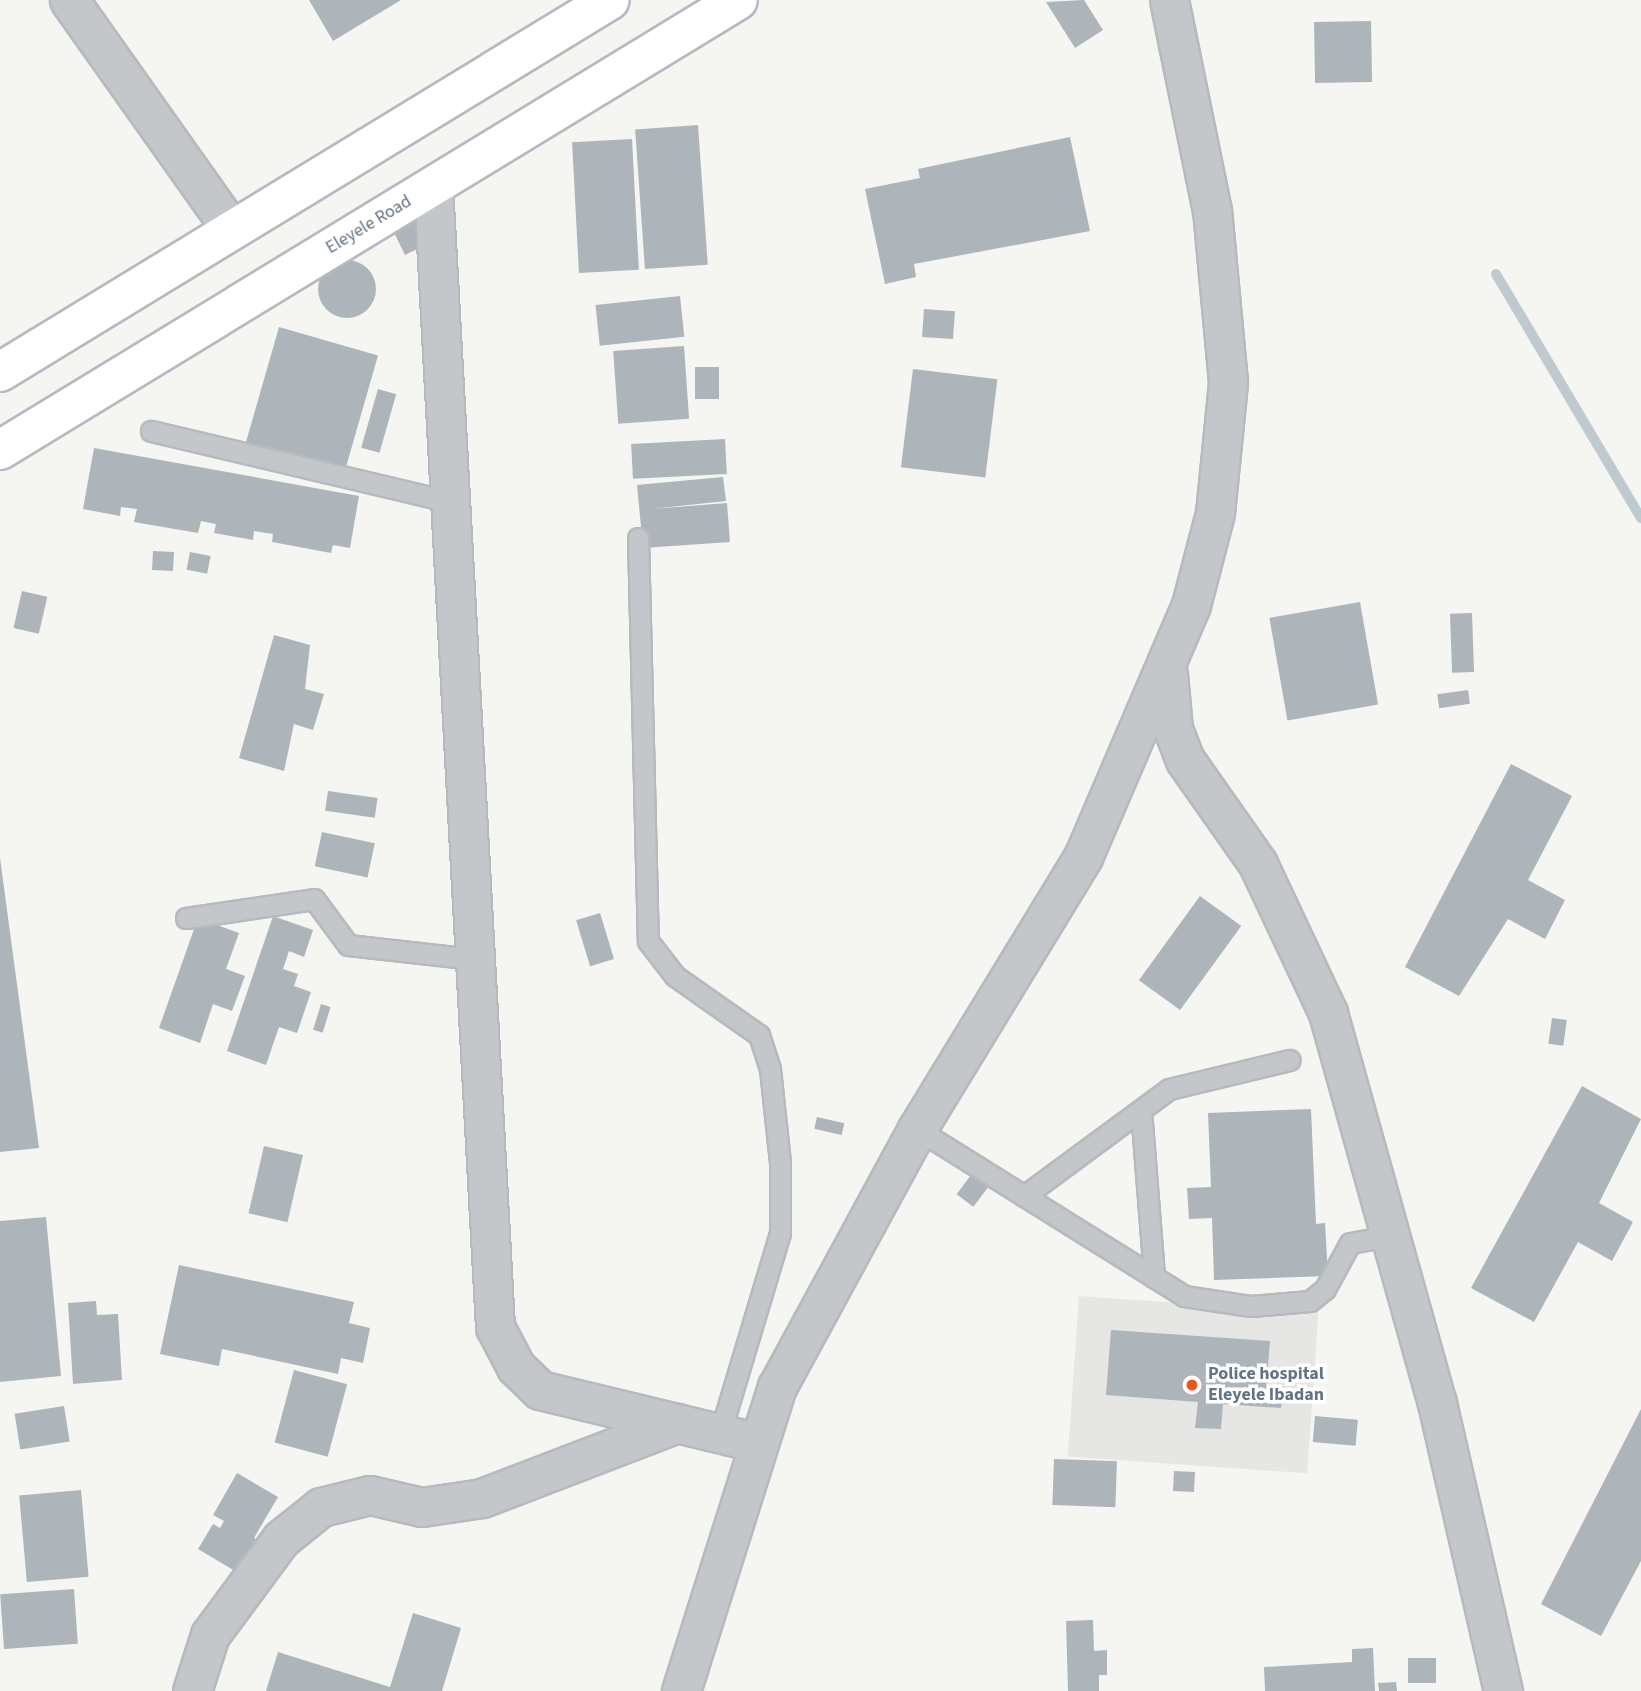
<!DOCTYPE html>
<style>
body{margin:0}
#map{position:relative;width:1641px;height:1691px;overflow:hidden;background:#f5f6f2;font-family:"Source Sans 3",sans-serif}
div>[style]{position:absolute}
.built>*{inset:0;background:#e6e7e5;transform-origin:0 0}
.stream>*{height:10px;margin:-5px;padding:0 5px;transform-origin:5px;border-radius:5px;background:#bfcad0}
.building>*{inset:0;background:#adb4ba;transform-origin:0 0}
.round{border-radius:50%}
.roads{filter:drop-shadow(2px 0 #b6babe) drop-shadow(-2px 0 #b6babe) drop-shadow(0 2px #b6babe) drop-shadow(0 -2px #b6babe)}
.service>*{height:19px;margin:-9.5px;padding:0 9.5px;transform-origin:9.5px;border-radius:9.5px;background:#c3c7ca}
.minor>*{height:37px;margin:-18.5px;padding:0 18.5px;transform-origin:18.5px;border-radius:18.5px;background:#c3c7ca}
.primary>*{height:38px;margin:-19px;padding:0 19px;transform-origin:19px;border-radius:19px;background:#fff}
.dots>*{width:19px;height:19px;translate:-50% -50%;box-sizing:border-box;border:4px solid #fff;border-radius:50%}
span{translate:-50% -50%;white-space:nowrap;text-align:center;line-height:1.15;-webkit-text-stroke:7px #fff;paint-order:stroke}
.street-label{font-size:18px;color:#637485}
.poi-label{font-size:18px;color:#637485;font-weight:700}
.left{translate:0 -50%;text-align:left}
</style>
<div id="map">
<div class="built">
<div style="left:1079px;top:1296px;width:240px;height:161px;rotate:4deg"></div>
</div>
<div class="stream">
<div style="left:1496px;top:274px;width:284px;rotate:59.3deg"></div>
</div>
<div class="building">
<div style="clip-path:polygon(309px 0,401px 0,333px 41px)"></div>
<div style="clip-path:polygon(1084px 0,1103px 30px,1075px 48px,1046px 2px)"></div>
<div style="left:1371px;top:21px;width:61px;height:57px;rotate:89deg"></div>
<div style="left:698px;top:125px;width:140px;height:63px;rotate:86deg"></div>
<div style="clip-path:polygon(1070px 137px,1090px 231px,914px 264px,916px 277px,885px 284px,865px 189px,920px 178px,918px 169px)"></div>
<div style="left:632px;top:139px;width:131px;height:60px;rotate:87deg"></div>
<div style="left:417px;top:218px;width:28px;height:27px;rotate:64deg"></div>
<div class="round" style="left:318px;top:260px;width:58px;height:58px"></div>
<div style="left:680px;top:296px;width:41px;height:85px;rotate:84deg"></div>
<div style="left:924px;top:309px;width:31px;height:28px;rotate:4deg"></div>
<div style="left:279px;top:327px;width:103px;height:120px;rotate:16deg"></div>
<div style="left:684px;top:346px;width:73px;height:71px;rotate:86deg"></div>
<div style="left:695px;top:367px;width:24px;height:32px"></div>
<div style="left:913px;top:369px;width:85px;height:99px;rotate:7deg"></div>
<div style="left:378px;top:389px;width:19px;height:61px;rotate:16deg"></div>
<div style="left:725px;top:439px;width:35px;height:94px;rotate:87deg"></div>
<div style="clip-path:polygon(94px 448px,359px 496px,350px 548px,333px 545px,331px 553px,272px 542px,273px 534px,254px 531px,253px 540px,214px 533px,216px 524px,201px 521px,198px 533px,134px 522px,137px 509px,121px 507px,120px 516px,83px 509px)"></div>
<div style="clip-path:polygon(723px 477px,726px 501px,651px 509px,727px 503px,730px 542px,643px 548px,637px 485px)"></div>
<div style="left:153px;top:551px;width:21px;height:19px;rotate:3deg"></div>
<div style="left:190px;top:552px;width:21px;height:18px;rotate:11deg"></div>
<div style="left:22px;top:591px;width:26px;height:38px;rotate:13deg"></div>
<div style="left:1360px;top:602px;width:104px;height:92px;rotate:80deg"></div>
<div style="left:1472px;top:613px;width:59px;height:22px;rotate:88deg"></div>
<div style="clip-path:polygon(274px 635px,310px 645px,305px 689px,324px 694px,313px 730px,294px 724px,284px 771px,239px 758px)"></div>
<div style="left:1468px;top:690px;width:14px;height:31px;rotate:82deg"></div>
<div style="clip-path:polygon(1511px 764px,1572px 796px,1528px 880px,1565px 900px,1545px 939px,1508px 919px,1459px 996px,1405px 967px)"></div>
<div style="left:328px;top:791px;width:50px;height:20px;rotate:8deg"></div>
<div style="left:322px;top:832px;width:54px;height:35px;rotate:12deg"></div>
<div style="clip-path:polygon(0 858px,39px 1148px,0 1152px)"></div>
<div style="left:1200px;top:896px;width:51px;height:104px;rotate:36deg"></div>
<div style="left:600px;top:913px;width:48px;height:25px;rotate:73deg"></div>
<div style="clip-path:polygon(273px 916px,313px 930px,304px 957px,289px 951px,283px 969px,298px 974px,294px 986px,311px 992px,297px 1033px,279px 1027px,266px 1065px,227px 1051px)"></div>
<div style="clip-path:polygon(198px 918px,239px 933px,226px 969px,245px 976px,232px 1011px,213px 1004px,200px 1043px,159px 1028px)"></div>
<div style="left:321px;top:1004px;width:10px;height:27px;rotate:17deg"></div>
<div style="left:1552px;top:1018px;width:15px;height:26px;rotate:8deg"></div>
<div style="clip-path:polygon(1582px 1086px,1641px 1119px,1599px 1203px,1633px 1222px,1612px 1261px,1578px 1242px,1534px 1322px,1471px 1288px)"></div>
<div style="clip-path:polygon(1311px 1109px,1316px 1224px,1325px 1223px,1328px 1276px,1214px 1280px,1212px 1218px,1189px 1219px,1187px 1188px,1211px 1187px,1208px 1113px)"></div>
<div style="left:817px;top:1117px;width:28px;height:12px;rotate:13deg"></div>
<div style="left:264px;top:1146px;width:40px;height:69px;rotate:13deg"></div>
<div style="left:971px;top:1175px;width:21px;height:24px;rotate:37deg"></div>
<div style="clip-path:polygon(46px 1217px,61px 1376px,0 1382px,0 1221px)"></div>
<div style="clip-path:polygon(179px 1265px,354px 1302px,349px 1323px,370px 1328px,363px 1363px,341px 1358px,338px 1374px,222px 1349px,219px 1366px,160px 1354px)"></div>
<div style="clip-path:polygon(96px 1301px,97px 1315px,118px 1314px,122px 1380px,73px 1384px,68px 1303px)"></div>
<div style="clip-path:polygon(1111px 1330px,1270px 1341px,1266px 1390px,1282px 1392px,1281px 1408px,1223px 1404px,1221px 1429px,1195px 1428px,1198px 1402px,1106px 1395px)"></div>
<div style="left:294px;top:1370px;width:55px;height:75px;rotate:15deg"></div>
<div style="left:64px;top:1406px;width:36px;height:50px;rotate:81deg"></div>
<div style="clip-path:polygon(1641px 1409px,1641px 1561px,1601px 1636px,1541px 1604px)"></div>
<div style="left:1315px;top:1416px;width:43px;height:26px;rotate:5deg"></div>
<div style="left:1054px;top:1459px;width:63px;height:46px;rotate:2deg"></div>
<div style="left:1174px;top:1471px;width:21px;height:20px;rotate:3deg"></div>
<div style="clip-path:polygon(237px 1473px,278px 1497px,254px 1538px,267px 1545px,255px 1566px,242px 1559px,235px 1571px,198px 1549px,213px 1524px,220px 1528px,224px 1521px,213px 1515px)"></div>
<div style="left:81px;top:1490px;width:87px;height:62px;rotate:85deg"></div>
<div style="left:74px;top:1589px;width:55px;height:74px;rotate:86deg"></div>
<div style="clip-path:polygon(413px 1613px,461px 1628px,442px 1691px,266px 1691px,278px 1652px,390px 1687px)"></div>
<div style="clip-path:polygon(1093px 1620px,1094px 1651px,1107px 1650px,1107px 1675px,1099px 1675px,1099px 1691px,1068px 1691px,1066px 1621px)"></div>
<div style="clip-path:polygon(1373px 1648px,1375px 1691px,1265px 1691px,1264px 1667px,1352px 1662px,1352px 1649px)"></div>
<div style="left:1408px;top:1658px;width:28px;height:25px"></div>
<div style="clip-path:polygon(1396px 1682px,1397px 1691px,1379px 1691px,1378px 1683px)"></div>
</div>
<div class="roads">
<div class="service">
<div style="left:151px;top:431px;width:308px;rotate:13.3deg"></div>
<div style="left:638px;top:538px;width:403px;rotate:88.6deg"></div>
<div style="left:648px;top:941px;width:44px;rotate:52.4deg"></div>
<div style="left:675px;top:976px;width:103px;rotate:35.1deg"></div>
<div style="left:759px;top:1035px;width:36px;rotate:72deg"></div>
<div style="left:770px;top:1069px;width:95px;rotate:83.9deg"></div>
<div style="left:780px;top:1163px;width:70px;rotate:90deg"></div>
<div style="left:780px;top:1233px;width:209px;rotate:106.7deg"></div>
<div style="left:186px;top:918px;width:129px;rotate:-8.4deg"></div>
<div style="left:314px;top:899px;width:57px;rotate:53.5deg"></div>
<div style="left:348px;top:945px;width:125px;rotate:6.4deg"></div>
<div style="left:1141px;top:1110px;width:168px;rotate:85.5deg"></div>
<div style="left:917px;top:1129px;width:315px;rotate:32deg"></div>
<div style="left:1184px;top:1296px;width:68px;rotate:8.5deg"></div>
<div style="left:1251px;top:1306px;width:59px;rotate:-4.8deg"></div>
<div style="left:1310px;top:1301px;width:19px;rotate:-39deg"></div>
<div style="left:1325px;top:1289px;width:52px;rotate:-61.5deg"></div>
<div style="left:1350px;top:1243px;width:39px;rotate:-10deg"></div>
<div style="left:1024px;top:1196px;width:180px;rotate:-36.4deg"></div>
<div style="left:1169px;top:1089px;width:124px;rotate:-13.5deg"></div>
</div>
<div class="minor">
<div style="left:69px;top:0;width:281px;rotate:54.7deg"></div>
<div style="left:433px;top:186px;width:1143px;rotate:86.89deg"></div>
<div style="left:495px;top:1327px;width:45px;rotate:62.3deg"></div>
<div style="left:516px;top:1367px;width:33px;rotate:44deg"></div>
<div style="left:540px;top:1390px;width:221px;rotate:13.6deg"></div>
<div style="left:1168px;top:674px;width:55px;rotate:84.8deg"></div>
<div style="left:1173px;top:729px;width:33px;rotate:69deg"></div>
<div style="left:1185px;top:760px;width:127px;rotate:54.9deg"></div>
<div style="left:1258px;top:864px;width:165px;rotate:64.8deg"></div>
<div style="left:1328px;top:1013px;width:405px;rotate:74.4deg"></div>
<div style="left:1437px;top:1403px;width:295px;rotate:77.1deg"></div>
<div style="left:192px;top:1691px;width:59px;rotate:-72.2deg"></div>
<div style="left:210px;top:1635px;width:119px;rotate:-53.5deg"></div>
<div style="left:281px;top:1539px;width:51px;rotate:-38.7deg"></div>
<div style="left:321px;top:1507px;width:50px;rotate:-13.8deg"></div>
<div style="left:370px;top:1495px;width:53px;rotate:13deg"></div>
<div style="left:422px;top:1507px;width:61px;rotate:-8.5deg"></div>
<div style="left:482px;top:1498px;width:209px;rotate:-21deg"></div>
<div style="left:681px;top:1691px;width:319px;rotate:-72.5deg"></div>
<div style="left:777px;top:1387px;width:294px;rotate:-61.5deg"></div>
<div style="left:917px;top:1129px;width:319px;rotate:-58.6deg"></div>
<div style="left:1083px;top:857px;width:274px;rotate:-66.8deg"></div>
<div style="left:1191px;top:605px;width:95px;rotate:-75.4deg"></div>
<div style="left:1215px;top:513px;width:132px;rotate:-84.3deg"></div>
<div style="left:1228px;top:382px;width:172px;rotate:-95.3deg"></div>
<div style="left:1212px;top:211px;width:215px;rotate:-101.5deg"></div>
</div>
<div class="primary">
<div style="left:0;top:372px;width:714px;rotate:-31.38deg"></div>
<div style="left:0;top:450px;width:864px;rotate:-31.37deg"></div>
</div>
</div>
<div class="dots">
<div style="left:1192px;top:1385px;background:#ed571b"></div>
</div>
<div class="street-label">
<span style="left:369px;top:225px;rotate:-31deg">Eleyele Road</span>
</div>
<div class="poi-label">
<span class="left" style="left:1208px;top:1385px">Police hospital<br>Eleyele Ibadan</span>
</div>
</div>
